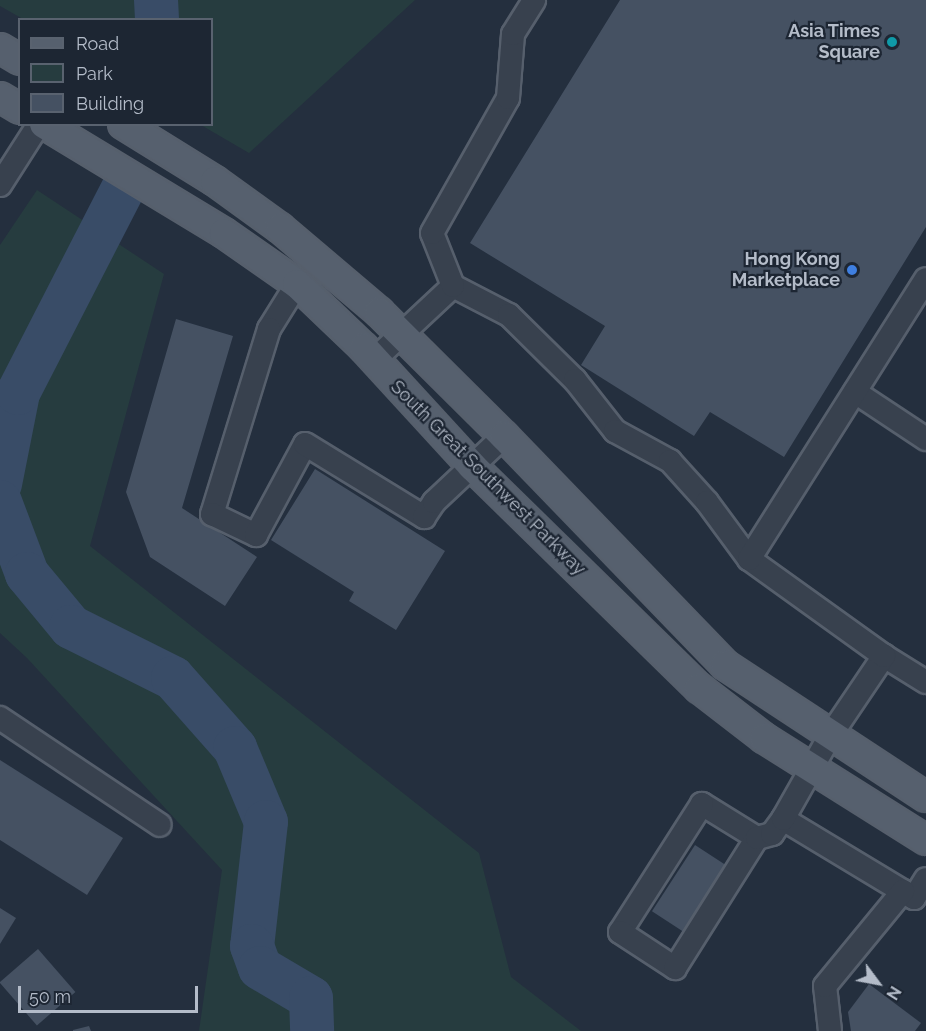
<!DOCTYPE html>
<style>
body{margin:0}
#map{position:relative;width:926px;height:1031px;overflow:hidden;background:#242f3e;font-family:Raleway,sans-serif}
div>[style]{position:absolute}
.green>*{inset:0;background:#263c3f}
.river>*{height:44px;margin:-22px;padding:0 22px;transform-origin:22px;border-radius:22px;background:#394c67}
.building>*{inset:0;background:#455162;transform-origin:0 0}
.roads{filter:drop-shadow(2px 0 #565f6c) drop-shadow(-2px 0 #565f6c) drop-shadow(0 2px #565f6c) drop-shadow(0 -2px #565f6c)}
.minor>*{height:22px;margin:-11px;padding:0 11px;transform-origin:11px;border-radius:11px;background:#38414e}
.major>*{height:28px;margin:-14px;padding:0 14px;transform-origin:14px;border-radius:14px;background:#56606e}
.dots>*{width:16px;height:16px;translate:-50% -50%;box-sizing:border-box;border:3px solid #1d2633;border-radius:50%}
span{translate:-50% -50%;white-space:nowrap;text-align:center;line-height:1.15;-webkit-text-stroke:4.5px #1d2633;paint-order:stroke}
.poi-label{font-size:18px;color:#b4bcc9;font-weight:700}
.right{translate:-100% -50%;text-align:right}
.street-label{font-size:18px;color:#b4bcc9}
.legend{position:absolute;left:18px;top:18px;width:195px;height:108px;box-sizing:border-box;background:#1d2633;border:2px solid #59626f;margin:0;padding:8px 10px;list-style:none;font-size:18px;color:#b4bcc9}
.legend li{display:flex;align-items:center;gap:12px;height:30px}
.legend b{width:30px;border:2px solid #59626f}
.north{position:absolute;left:848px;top:953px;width:60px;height:60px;-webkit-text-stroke:4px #1d2633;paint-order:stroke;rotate:122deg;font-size:16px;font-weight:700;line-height:24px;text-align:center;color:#b4bcc9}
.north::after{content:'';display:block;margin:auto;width:21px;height:27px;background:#b4bcc9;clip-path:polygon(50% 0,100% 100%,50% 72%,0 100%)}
.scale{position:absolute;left:18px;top:986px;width:180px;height:27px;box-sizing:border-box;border:3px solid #b4bcc9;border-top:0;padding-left:8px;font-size:18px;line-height:21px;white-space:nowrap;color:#b4bcc9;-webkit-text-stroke:4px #1d2633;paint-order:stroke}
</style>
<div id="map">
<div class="green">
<div style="clip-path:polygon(0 0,415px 0,249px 153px,201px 125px,212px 124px,212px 20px,23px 19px,0 6px)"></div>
<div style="clip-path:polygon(37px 190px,164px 274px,90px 546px,479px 853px,511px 977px,581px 1031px,199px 1031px,222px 870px,27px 658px,0 633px,0 245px)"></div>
</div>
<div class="river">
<div style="left:156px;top:0;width:20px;rotate:87deg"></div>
<div style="left:0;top:484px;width:93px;rotate:-78.8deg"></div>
<div style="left:18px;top:393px;width:229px;rotate:-62.8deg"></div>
<div style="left:0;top:502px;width:77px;rotate:69.4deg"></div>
<div style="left:27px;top:574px;width:69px;rotate:50.3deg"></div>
<div style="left:71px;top:627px;width:114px;rotate:26.6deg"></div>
<div style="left:173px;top:678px;width:94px;rotate:48.5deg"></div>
<div style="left:235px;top:748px;width:80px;rotate:67.3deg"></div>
<div style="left:266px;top:822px;width:125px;rotate:96.4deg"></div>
<div style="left:252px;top:946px;width:23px;rotate:70deg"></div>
<div style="left:260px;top:968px;width:59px;rotate:30.5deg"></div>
<div style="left:311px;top:998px;width:33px;rotate:88deg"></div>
</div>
<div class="building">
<div style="clip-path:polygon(620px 0,926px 0,926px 227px,784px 457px,710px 412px,694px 436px,581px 365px,605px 326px,470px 243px)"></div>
<div style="clip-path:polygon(176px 319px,233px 336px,182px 508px,257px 557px,225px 606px,150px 557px,126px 492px)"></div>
<div style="clip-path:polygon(315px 469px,445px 551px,396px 630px,349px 601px,354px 592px,271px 540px)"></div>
<div style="clip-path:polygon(0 760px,123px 838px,87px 895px,0 840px)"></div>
<div style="left:695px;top:845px;width:43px;height:79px;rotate:33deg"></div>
<div style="clip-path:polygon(0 908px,16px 918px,0 944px)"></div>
<div style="left:38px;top:949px;width:57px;height:51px;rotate:49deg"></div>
<div style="clip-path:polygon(869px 984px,921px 1023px,915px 1031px,851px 1031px,848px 1012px)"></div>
<div style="clip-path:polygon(89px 1026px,91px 1031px,73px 1031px,73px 1030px)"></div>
</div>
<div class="roads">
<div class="minor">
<div style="left:0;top:185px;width:72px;rotate:-57.4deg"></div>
<div style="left:297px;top:284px;width:53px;rotate:121.9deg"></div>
<div style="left:269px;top:329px;width:194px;rotate:107.1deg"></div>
<div style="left:212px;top:514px;width:49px;rotate:25.5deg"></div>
<div style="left:256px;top:535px;width:103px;rotate:-61.7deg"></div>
<div style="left:305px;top:444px;width:140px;rotate:31.5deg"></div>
<div style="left:424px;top:517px;width:18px;rotate:-56deg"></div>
<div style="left:434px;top:502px;width:96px;rotate:-43.3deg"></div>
<div style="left:453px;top:286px;width:63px;rotate:27.4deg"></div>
<div style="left:509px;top:315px;width:93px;rotate:44.6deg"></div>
<div style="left:575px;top:380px;width:65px;rotate:51.9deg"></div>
<div style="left:615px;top:431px;width:63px;rotate:28.6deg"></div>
<div style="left:670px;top:461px;width:55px;rotate:47.9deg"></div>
<div style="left:707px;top:502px;width:71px;rotate:53.6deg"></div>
<div style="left:374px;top:360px;width:108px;rotate:-43.1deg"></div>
<div style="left:453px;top:286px;width:57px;rotate:-111.6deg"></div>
<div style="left:432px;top:233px;width:155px;rotate:-60.6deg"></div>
<div style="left:508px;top:98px;width:64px;rotate:-85.5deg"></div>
<div style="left:513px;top:34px;width:40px;rotate:-58deg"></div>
<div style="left:855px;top:392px;width:85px;rotate:33.5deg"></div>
<div style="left:884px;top:656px;width:49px;rotate:31.8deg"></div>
<div style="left:0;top:718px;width:192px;rotate:33.8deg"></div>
<div style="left:783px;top:819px;width:153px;rotate:31.1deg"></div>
<div style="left:914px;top:898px;width:22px;rotate:-58deg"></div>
<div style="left:757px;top:838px;width:65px;rotate:-148.3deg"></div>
<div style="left:702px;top:804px;width:152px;rotate:122.6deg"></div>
<div style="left:620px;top:932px;width:66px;rotate:33.2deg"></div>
<div style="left:675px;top:968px;width:154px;rotate:-57.8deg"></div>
<div style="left:757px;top:838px;width:16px;rotate:-15deg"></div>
<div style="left:772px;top:834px;width:19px;rotate:-54deg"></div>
<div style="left:783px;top:819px;width:95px;rotate:-60.5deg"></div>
<div style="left:830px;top:736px;width:97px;rotate:-56deg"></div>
<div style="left:884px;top:656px;width:166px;rotate:-144.3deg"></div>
<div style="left:749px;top:559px;width:331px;rotate:-57.7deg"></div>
<div style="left:830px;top:1031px;width:45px;rotate:-96.3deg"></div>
<div style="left:825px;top:986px;width:123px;rotate:-50.6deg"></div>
</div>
<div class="major">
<div style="left:0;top:48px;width:23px;rotate:31deg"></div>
<div style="left:0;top:97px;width:23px;rotate:31deg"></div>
<div style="left:44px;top:124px;width:210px;rotate:31.2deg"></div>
<div style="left:224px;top:233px;width:89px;rotate:34.9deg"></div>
<div style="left:297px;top:284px;width:93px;rotate:43.7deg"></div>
<div style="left:364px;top:348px;width:160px;rotate:47.5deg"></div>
<div style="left:472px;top:466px;width:318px;rotate:44.4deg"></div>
<div style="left:699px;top:688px;width:82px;rotate:37.6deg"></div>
<div style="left:764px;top:738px;width:191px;rotate:32.2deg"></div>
<div style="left:123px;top:124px;width:108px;rotate:31.8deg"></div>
<div style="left:215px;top:181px;width:80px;rotate:35.9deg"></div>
<div style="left:280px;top:228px;width:130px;rotate:40.3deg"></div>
<div style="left:379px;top:312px;width:176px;rotate:44.8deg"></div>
<div style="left:504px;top:436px;width:318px;rotate:46deg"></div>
<div style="left:725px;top:665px;width:240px;rotate:33.3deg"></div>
</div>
</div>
<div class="dots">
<div style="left:892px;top:42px;background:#0f9aa8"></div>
<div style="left:852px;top:270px;background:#3f7fe0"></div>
</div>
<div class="poi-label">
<span class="right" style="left:880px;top:42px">Asia Times<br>Square</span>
<span class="right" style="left:840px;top:270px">Hong Kong<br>Marketplace</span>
</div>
<div class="street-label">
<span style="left:488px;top:478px;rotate:45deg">South Great Southwest Parkway</span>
</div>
<ul class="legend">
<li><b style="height:8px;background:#56606e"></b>Road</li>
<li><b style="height:16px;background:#263c3f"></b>Park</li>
<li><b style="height:16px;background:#455162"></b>Building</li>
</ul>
<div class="north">N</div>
<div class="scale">50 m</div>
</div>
